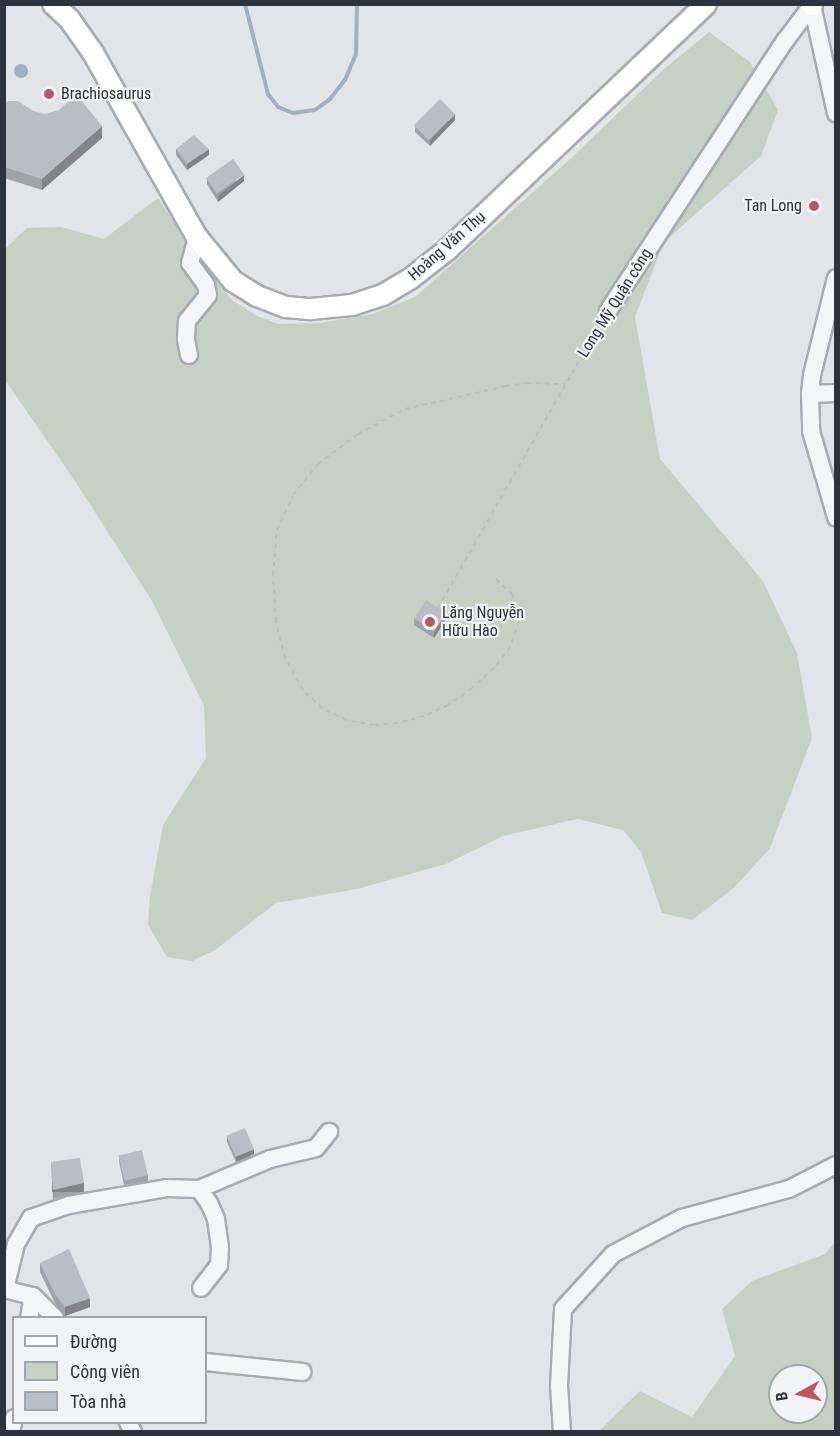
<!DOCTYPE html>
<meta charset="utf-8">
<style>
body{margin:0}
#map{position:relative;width:840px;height:1436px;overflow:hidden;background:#e1e4e8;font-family:"Roboto Condensed",sans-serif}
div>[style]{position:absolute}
.green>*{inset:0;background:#c7d1c3}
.water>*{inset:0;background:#a1b1c4}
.round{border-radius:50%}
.stream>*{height:4px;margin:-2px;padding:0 2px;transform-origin:2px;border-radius:2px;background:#a1b1c4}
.path>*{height:2px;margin-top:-1px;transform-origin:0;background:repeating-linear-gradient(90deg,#bcbec3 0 4.5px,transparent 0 9px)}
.roads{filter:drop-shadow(2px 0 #a7abb2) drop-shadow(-2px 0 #a7abb2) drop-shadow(0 2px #a7abb2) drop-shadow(0 -2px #a7abb2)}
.minor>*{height:16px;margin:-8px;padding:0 8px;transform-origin:8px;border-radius:8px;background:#f4f5f7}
.major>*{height:20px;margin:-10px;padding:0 10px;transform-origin:10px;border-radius:10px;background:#fff}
.wall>*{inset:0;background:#9fa3a9}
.shaded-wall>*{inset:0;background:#82848a;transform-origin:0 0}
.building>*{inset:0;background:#b9bdc5;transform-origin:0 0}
.dots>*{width:16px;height:16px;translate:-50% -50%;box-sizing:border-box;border:3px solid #f1f3f6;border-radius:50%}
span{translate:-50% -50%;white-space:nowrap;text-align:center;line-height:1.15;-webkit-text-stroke:4.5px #f1f3f6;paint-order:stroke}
.poi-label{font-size:16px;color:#2c323e}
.left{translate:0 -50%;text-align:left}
.right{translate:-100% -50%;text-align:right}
.street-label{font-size:16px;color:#2c323e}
.frame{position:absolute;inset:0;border:6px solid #2c323e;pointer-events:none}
.legend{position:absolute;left:12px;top:1316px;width:195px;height:108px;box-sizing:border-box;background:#f1f3f6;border:2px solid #a2a6ac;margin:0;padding:8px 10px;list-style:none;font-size:18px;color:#2c323e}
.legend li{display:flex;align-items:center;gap:12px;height:30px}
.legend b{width:30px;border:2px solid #a2a6ac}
.north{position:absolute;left:768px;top:1364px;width:60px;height:60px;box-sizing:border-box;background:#f1f3f6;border:2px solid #a2a6ac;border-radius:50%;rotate:262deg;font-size:16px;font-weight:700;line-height:24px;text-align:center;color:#2c323e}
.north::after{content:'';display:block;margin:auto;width:21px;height:27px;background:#bf5563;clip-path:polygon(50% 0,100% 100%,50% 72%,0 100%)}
</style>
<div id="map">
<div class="green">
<div style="clip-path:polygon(709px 32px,750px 62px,778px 110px,761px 156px,664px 242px,635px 317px,660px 459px,763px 581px,797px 653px,812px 738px,770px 848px,734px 888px,692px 920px,662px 913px,641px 852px,623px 830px,578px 819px,503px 836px,446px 864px,357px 889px,276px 903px,215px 950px,192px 961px,167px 957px,148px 925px,150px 896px,163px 825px,206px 758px,204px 706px,152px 601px,75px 481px,5px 380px,4px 250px,27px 228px,61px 227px,104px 239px,158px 198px,207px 271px,232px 300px,257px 316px,279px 324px,320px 323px,372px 314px,415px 297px,568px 161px,663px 70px)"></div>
<div style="clip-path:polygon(evenodd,835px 1242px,835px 1431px,599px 1431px,640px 1391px,692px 1417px,735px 1356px,722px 1309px,752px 1281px,825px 1254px,835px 1242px,780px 1376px,816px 1376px,816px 1412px,780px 1412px,780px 1376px)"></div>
</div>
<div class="water">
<div class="round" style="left:14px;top:64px;width:14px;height:14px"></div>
</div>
<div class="stream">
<div style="left:245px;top:4px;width:93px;rotate:75.7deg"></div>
<div style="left:268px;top:94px;width:16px;rotate:52deg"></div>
<div style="left:278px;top:107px;width:16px;rotate:22deg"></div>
<div style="left:293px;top:113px;width:22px;rotate:-8deg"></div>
<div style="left:315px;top:110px;width:19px;rotate:-36deg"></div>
<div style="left:330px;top:99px;width:24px;rotate:-52deg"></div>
<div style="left:345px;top:80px;width:28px;rotate:-67deg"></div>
<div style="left:356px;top:54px;width:50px;rotate:-88.9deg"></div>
</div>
<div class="path">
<div style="left:496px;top:579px;width:22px;rotate:43deg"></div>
<div style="left:512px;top:594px;width:28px;rotate:75deg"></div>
<div style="left:519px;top:621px;width:28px;rotate:109deg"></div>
<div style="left:510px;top:647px;width:26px;rotate:127deg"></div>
<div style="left:494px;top:668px;width:30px;rotate:138deg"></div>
<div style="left:472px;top:688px;width:29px;rotate:145deg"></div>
<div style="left:448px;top:705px;width:26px;rotate:155deg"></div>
<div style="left:424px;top:716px;width:28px;rotate:165deg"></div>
<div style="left:397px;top:723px;width:23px;rotate:175deg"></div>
<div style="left:374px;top:725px;width:28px;rotate:-170deg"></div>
<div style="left:346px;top:720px;width:27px;rotate:-153deg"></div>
<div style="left:322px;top:708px;width:26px;rotate:-137deg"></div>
<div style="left:303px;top:690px;width:37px;rotate:-119deg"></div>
<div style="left:285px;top:658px;width:38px;rotate:-104deg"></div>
<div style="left:276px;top:621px;width:46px;rotate:-93.7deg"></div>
<div style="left:273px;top:575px;width:45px;rotate:-84.9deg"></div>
<div style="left:277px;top:530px;width:38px;rotate:-65deg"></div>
<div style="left:293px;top:495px;width:40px;rotate:-51deg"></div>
<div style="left:318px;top:464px;width:50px;rotate:-36.9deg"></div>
<div style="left:358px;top:434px;width:53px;rotate:-28deg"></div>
<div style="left:405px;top:409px;width:104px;rotate:-12.8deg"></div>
<div style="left:506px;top:386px;width:21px;rotate:-8deg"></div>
<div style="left:527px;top:383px;width:38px;rotate:2deg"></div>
<div style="left:438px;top:608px;width:327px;rotate:-60.3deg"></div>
</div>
<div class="roads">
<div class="minor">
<div style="left:812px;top:5px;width:111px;rotate:77.5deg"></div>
<div style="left:836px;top:278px;width:100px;rotate:103.9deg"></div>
<div style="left:812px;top:375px;width:19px;rotate:96deg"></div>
<div style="left:810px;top:394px;width:37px;rotate:88deg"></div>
<div style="left:811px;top:431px;width:90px;rotate:73.8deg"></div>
<div style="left:608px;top:311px;width:323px;rotate:-56.8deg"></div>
<div style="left:785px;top:41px;width:45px;rotate:-53.1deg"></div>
<div style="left:189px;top:355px;width:16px;rotate:-101deg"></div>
<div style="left:186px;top:339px;width:18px;rotate:-87deg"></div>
<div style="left:187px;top:321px;width:33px;rotate:-51deg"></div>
<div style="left:208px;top:295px;width:10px;rotate:-101deg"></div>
<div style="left:206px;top:285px;width:27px;rotate:-126deg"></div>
<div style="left:190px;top:263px;width:27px;rotate:-75deg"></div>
<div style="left:810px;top:394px;width:26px;rotate:-2deg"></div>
<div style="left:199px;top:1189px;width:17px;rotate:54deg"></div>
<div style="left:209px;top:1203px;width:17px;rotate:66deg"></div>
<div style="left:216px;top:1219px;width:28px;rotate:82deg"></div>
<div style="left:220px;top:1247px;width:18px;rotate:93deg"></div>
<div style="left:219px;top:1265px;width:29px;rotate:128deg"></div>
<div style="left:4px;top:1289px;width:30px;rotate:14deg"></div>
<div style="left:33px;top:1296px;width:31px;rotate:45deg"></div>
<div style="left:5px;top:1289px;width:46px;rotate:-76.3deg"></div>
<div style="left:16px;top:1244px;width:30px;rotate:-60deg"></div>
<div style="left:31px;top:1218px;width:40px;rotate:-18.9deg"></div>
<div style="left:69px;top:1205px;width:99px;rotate:-9.8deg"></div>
<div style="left:167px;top:1188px;width:32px;rotate:2deg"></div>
<div style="left:199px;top:1189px;width:77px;rotate:-22.9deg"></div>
<div style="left:270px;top:1159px;width:47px;rotate:-13.4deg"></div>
<div style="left:316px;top:1148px;width:21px;rotate:-51deg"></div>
<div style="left:29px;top:1318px;width:22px;rotate:-80deg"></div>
<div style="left:206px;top:1362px;width:97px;rotate:5.9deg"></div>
<div style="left:128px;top:1422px;width:11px;rotate:63deg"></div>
<div style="left:11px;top:1432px;width:14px;rotate:-78deg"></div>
<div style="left:562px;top:1432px;width:46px;rotate:-93.7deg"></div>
<div style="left:559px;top:1386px;width:77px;rotate:-87deg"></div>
<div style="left:563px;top:1309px;width:74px;rotate:-47.7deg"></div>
<div style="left:613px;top:1254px;width:78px;rotate:-27.6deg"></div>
<div style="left:682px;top:1218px;width:111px;rotate:-15.2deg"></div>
<div style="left:789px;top:1189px;width:53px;rotate:-27.1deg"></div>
</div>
<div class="major">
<div style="left:53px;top:4px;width:23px;rotate:43deg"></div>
<div style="left:70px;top:20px;width:38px;rotate:55deg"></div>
<div style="left:92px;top:51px;width:214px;rotate:60.6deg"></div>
<div style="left:197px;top:237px;width:57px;rotate:50.7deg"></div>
<div style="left:233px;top:281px;width:28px;rotate:32deg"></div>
<div style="left:257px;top:296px;width:31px;rotate:21deg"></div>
<div style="left:286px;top:307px;width:25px;rotate:5deg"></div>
<div style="left:311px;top:309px;width:41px;rotate:-5.6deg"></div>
<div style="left:352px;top:305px;width:33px;rotate:-18deg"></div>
<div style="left:383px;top:295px;width:31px;rotate:-31deg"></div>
<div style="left:410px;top:279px;width:47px;rotate:-38.1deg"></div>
<div style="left:447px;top:250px;width:357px;rotate:-43.5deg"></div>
<div style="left:812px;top:4px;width:1px;rotate:90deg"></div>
</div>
</div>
<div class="wall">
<div style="clip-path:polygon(4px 105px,33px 111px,102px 138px,42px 190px,4px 178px)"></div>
<div style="clip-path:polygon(455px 120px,430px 146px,415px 132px,415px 126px)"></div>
<div style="clip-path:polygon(176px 149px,209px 155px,187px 170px,176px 155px)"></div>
<div style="clip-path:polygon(207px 179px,244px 181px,218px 202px,207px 184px)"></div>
<div style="clip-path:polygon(414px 619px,446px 619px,434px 638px,414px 625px)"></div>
<div style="clip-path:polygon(227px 1136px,254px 1154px,236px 1162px,227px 1142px)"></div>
<div style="clip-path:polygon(119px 1155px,148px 1175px,148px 1181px,124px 1185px,119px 1161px)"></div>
<div style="clip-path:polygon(51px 1162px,84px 1192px,53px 1199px)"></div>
<div style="clip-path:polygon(40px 1263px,90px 1307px,65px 1316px,55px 1303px,40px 1272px)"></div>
</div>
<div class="shaded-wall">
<div style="clip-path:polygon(455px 114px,455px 120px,430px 146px,430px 140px)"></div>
<div style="clip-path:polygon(102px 126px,102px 138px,42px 190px,42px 179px)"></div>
<div style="clip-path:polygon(209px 149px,209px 155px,187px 170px,187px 164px)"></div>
<div style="clip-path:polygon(244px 175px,244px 181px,218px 202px,218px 196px)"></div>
<div style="clip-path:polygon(446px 613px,446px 619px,434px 638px,434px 632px)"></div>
<div style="clip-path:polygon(254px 1149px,254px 1154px,236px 1162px,236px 1156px)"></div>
<div style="left:84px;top:1183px;width:9px;height:32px;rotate:90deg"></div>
<div style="clip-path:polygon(90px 1298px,90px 1307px,65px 1316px,65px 1307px)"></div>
</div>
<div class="building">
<div style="clip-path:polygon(76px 94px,102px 126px,42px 179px,4px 167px,4px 105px,8px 101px,18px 101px,33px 111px,45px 114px,59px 110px)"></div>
<div style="left:440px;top:99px;width:21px;height:37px;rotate:45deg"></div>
<div style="clip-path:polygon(194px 135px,209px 149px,187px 164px,176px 149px)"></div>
<div style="left:233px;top:159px;width:19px;height:33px;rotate:55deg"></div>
<div style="left:426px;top:600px;width:24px;height:22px;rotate:33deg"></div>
<div style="left:245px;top:1128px;width:23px;height:20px;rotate:67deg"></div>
<div style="left:142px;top:1150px;width:26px;height:24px;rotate:77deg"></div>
<div style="clip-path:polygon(80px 1158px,84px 1183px,53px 1190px,51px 1162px)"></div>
<div style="clip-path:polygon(69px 1249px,90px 1298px,65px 1307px,55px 1294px,40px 1263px)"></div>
</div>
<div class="dots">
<div style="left:49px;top:94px;background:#bf5563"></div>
<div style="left:814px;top:206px;background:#bf5563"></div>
<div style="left:430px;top:622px;background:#bf5563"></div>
</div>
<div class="poi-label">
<span class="left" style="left:61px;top:94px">Brachiosaurus</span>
<span class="right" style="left:802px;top:206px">Tan Long</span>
<span class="left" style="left:442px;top:622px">Lăng Nguyễn<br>Hữu Hào</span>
</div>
<div class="street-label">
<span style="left:447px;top:246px;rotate:-41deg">Hoàng Văn Thụ</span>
<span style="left:615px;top:303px;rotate:-58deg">Long Mỹ Quận công</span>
</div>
<div class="frame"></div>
<ul class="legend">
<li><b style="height:8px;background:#fff"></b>Đường</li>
<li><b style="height:16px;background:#c7d1c3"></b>Công viên</li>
<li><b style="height:16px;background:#b9bdc5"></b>Tòa nhà</li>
</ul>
<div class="north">B</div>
</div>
